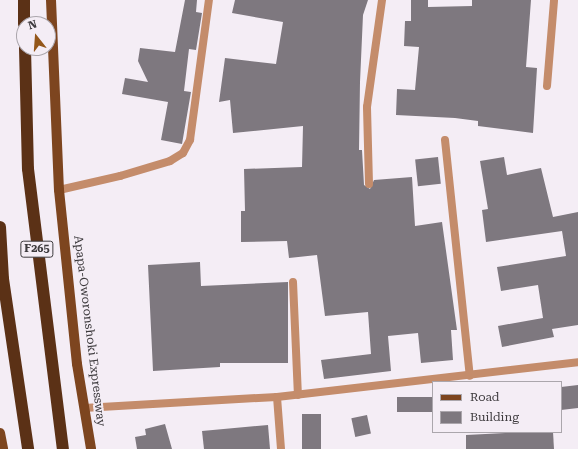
<!DOCTYPE html>
<style>
body{margin:0}
#map{position:relative;width:578px;height:449px;overflow:hidden;background:#f4edf5;font-family:"Roboto Serif",serif}
div>[style]{position:absolute}
.building>*{inset:0;background:#7e787f;transform-origin:0 0}
.street>*{height:8px;margin:-4px;padding:0 4px;transform-origin:4px;border-radius:4px;background:#c48c6b}
.primary>*{height:10px;margin:-5px;padding:0 5px;transform-origin:5px;border-radius:5px;background:#7d451f}
.highway>*{height:12px;margin:-6px;padding:0 6px;transform-origin:6px;border-radius:6px;background:#5b3116}
span{translate:-50% -50%;white-space:nowrap;text-align:center;line-height:1.15;-webkit-text-stroke:4px #f4edf5;paint-order:stroke}
.shield-label span{padding:1px 3px;background:#f4edf5;border:1px solid;border-radius:3px;-webkit-text-stroke-width:0}
.shield-label{font-size:11px;color:#3e3b3e;font-weight:700}
.street-label{font-size:12px;color:#3e3b3e}
.legend{position:absolute;left:432px;top:381px;width:130px;height:52px;box-sizing:border-box;background:#f4edf5;border:1px solid #aba6ac;margin:0;padding:5px 7px;list-style:none;font-size:12px;color:#3e3b3e}
.legend li{display:flex;align-items:center;gap:8px;height:20px}
.legend b{width:20px;border:1px solid #aba6ac}
.north{position:absolute;left:16px;top:16px;width:40px;height:40px;box-sizing:border-box;background:#f4edf5;border:1px solid #aba6ac;border-radius:50%;rotate:343deg;font-size:11px;font-weight:700;line-height:16px;text-align:center;color:#3e3b3e}
.north::after{content:'';display:block;margin:auto;width:14px;height:18px;background:#94571a;clip-path:polygon(50% 0,100% 100%,50% 72%,0 100%)}
</style>
<div id="map">
<div class="building">
<div style="clip-path:polygon(185px 0,197px 0,196px 12px,202px 13px,196px 50px,189px 49px,184px 91px,191px 92px,182px 144px,161px 140px,168px 102px,122px 94px,125px 78px,148px 82px,138px 61px,140px 48px,175px 52px)"></div>
<div style="clip-path:polygon(235px 0,368px 0,363px 15px,360px 82px,359px 150px,362px 150px,364px 185px,370px 189px,374px 180px,412px 177px,415px 226px,442px 222px,457px 330px,451px 330px,453px 360px,421px 363px,418px 333px,388px 336px,391px 371px,324px 379px,321px 360px,371px 354px,368px 312px,325px 316px,317px 255px,289px 258px,287px 241px,241px 242px,241px 211px,245px 211px,244px 169px,302px 167px,303px 126px,233px 133px,230px 100px,219px 102px,225px 58px,276px 64px,283px 22px,232px 13px)"></div>
<div style="clip-path:polygon(411px 0,428px 0,428px 7px,472px 6px,472px 0,531px 0,526px 67px,537px 68px,533px 133px,478px 126px,478px 121px,455px 118px,396px 115px,397px 89px,415px 90px,419px 47px,404px 46px,405px 21px,411px 21px)"></div>
<div style="left:438px;top:157px;width:27px;height:23px;rotate:84deg"></div>
<div style="clip-path:polygon(504px 157px,507px 175px,541px 168px,553px 217px,578px 212px,578px 325px,552px 329px,554px 337px,502px 347px,498px 326px,543px 318px,538px 285px,501px 291px,497px 267px,566px 256px,562px 231px,486px 242px,482px 210px,488px 209px,480px 161px)"></div>
<div style="clip-path:polygon(200px 262px,201px 286px,288px 282px,288px 363px,220px 363px,220px 367px,153px 371px,148px 265px)"></div>
<div style="clip-path:polygon(578px 385px,578px 408px,561px 410px,561px 387px)"></div>
<div style="left:433px;top:397px;width:15px;height:36px;rotate:90deg"></div>
<div style="left:302px;top:414px;width:19px;height:35px"></div>
<div style="left:367px;top:415px;width:19px;height:16px;rotate:78deg"></div>
<div style="clip-path:polygon(165px 424px,172px 449px,137px 449px,135px 437px,146px 435px,145px 429px)"></div>
<div style="clip-path:polygon(268px 425px,270px 449px,204px 449px,202px 431px)"></div>
<div style="clip-path:polygon(527px 432px,553px 432px,554px 449px,466px 449px,466px 435px)"></div>
</div>
<div class="street">
<div style="left:547px;top:86px;width:86px;rotate:-85.3deg"></div>
<div style="left:445px;top:140px;width:237px;rotate:84deg"></div>
<div style="left:369px;top:184px;width:77px;rotate:-91.5deg"></div>
<div style="left:367px;top:107px;width:108px;rotate:-82deg"></div>
<div style="left:59px;top:190px;width:63px;rotate:-12.9deg"></div>
<div style="left:120px;top:176px;width:52px;rotate:-16.7deg"></div>
<div style="left:170px;top:161px;width:15px;rotate:-32deg"></div>
<div style="left:183px;top:153px;width:15px;rotate:-62deg"></div>
<div style="left:190px;top:140px;width:141px;rotate:-82.3deg"></div>
<div style="left:293px;top:282px;width:113px;rotate:87.5deg"></div>
<div style="left:277px;top:397px;width:52px;rotate:85.6deg"></div>
<div style="left:84px;top:408px;width:193px;rotate:-3.3deg"></div>
<div style="left:277px;top:397px;width:303px;rotate:-6.6deg"></div>
</div>
<div class="primary">
<div style="left:51px;top:0;width:190px;rotate:87.6deg"></div>
<div style="left:59px;top:190px;width:175px;rotate:84.1deg"></div>
<div style="left:77px;top:364px;width:86px;rotate:80.6deg"></div>
<div style="left:0;top:433px;width:16px;rotate:79deg"></div>
</div>
<div class="highway">
<div style="left:24px;top:0;width:24px;rotate:90deg"></div>
<div style="left:25px;top:48px;width:121px;rotate:88.6deg"></div>
<div style="left:28px;top:169px;width:282px;rotate:82.9deg"></div>
<div style="left:0;top:227px;width:52px;rotate:86.7deg"></div>
<div style="left:3px;top:279px;width:172px;rotate:81.6deg"></div>
</div>
<div class="shield-label">
<span style="left:37px;top:249px">F265</span>
</div>
<div class="street-label">
<span style="left:89px;top:331px;rotate:83deg">Apapa-Oworonshoki Expressway</span>
</div>
<ul class="legend">
<li><b style="height:5px;background:#7d451f"></b>Road</li>
<li><b style="height:11px;background:#7e787f"></b>Building</li>
</ul>
<div class="north">N</div>
</div>
